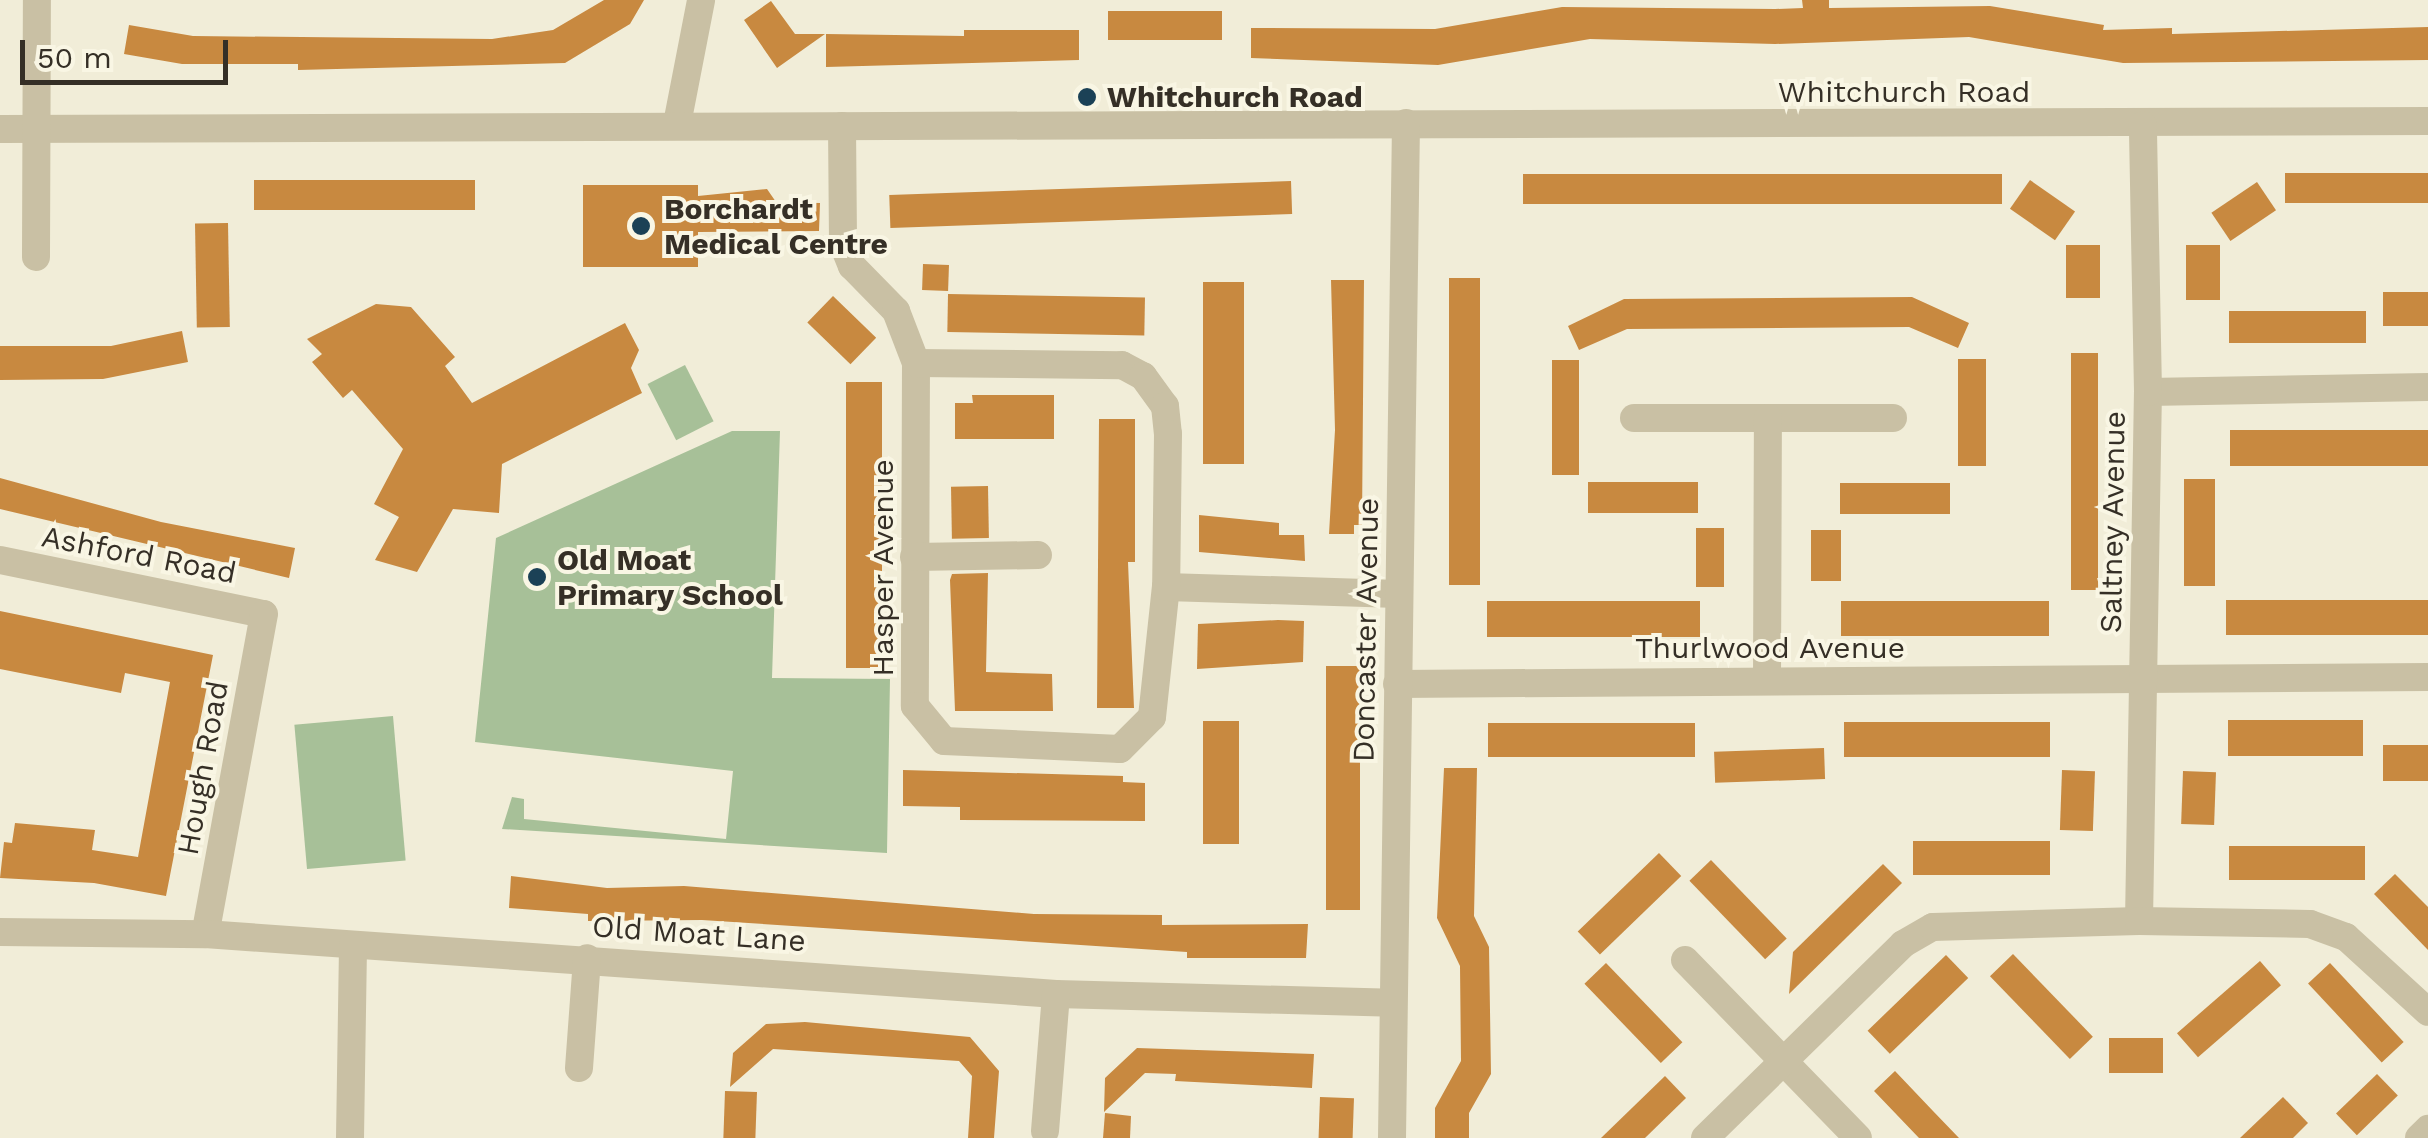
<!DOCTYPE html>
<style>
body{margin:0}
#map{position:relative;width:2428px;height:1138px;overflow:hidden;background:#f1edd8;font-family:"Work Sans",sans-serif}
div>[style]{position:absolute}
.green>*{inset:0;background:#a7c098;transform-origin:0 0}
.building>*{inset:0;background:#c88940;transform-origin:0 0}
.minor>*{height:28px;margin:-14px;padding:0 14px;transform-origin:14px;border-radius:14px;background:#c9c0a4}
.dots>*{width:28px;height:28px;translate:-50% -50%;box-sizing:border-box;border:5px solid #f9f6e4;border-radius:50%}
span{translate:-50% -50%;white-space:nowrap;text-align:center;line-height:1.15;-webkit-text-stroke:8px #f9f6e4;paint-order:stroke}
.street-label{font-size:30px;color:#352f26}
.poi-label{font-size:30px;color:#352f26;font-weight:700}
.left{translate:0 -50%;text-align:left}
.scale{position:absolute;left:20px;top:40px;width:208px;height:45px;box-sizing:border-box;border:5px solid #352f26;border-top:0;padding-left:12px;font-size:30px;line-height:35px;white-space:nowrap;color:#352f26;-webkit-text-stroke:8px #f9f6e4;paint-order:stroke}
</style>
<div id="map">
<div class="green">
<div style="left:685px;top:365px;width:63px;height:42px;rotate:63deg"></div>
<div style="clip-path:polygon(732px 431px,780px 431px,772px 678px,890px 679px,887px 853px,502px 829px,512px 797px,524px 799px,524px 819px,726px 839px,733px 771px,475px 742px,496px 538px)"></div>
<div style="left:393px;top:716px;width:145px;height:99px;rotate:85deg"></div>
</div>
<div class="building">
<div style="clip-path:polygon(604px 0,644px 0,630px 24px,565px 63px,298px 70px,298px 64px,182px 64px,124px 54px,129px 25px,193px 36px,492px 39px,553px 30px)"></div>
<div style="clip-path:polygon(1802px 0,1829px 0,1829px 8px,1990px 6px,2104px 25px,2103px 30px,2172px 28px,2172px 34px,2428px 27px,2428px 60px,2123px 63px,1969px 37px,1775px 44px,1590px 39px,1438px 65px,1251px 58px,1251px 28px,1435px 29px,1562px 7px,1775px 9px,1803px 8px)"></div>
<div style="clip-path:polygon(771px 1px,795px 34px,825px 34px,777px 68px,744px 20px)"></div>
<div style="left:1108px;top:11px;width:114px;height:29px"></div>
<div style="clip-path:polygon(964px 30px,1079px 30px,1079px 60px,826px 67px,826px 34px,964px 36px)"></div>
<div style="left:2285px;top:173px;width:143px;height:30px"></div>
<div style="left:1523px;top:174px;width:479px;height:30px"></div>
<div style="left:475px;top:180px;width:30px;height:221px;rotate:90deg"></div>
<div style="left:2030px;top:180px;width:55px;height:35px;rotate:35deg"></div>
<div style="left:1291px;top:181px;width:33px;height:402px;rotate:88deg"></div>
<div style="left:2257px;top:182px;width:34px;height:55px;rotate:56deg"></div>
<div style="clip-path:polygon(583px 185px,698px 185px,698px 196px,767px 189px,776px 202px,820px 203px,819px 231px,698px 232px,698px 267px,583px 267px)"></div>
<div style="left:228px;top:223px;width:104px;height:33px;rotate:89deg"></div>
<div style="left:2066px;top:245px;width:34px;height:53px"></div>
<div style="left:2186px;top:245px;width:34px;height:55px"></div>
<div style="left:923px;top:264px;width:26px;height:26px;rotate:2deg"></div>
<div style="left:1449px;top:278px;width:31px;height:307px"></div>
<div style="clip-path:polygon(1331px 280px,1364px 280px,1362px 525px,1354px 525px,1354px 534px,1329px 534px,1335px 430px)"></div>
<div style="left:1203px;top:282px;width:41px;height:182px"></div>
<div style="left:2383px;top:292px;width:45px;height:34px"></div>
<div style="left:948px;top:294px;width:197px;height:38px;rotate:1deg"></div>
<div style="left:833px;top:296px;width:60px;height:37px;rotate:44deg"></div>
<div style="clip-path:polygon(1912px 297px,1969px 323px,1958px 348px,1909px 327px,1627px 329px,1579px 350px,1568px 326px,1624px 299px)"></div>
<div style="clip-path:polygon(376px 304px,411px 307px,455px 357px,445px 366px,472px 403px,625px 323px,639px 350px,631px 368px,642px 393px,502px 464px,499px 513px,453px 509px,417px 572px,375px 560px,399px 517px,374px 504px,403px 449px,352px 390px,343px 398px,312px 362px,322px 354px,307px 339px)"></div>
<div style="left:2366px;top:311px;width:32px;height:137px;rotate:90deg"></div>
<div style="clip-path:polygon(182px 331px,188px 362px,103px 379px,0 380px,0 346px,111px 346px)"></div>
<div style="left:2071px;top:353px;width:27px;height:237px"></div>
<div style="left:1958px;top:359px;width:28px;height:107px"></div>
<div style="left:1552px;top:360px;width:27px;height:115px"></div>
<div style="left:846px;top:382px;width:36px;height:286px"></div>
<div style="clip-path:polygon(972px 395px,1054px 395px,1054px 439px,955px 439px,955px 403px,973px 403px)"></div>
<div style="clip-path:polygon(1099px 419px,1135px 419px,1135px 562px,1128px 562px,1134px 708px,1097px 708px)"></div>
<div style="left:2428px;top:430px;width:36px;height:198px;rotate:90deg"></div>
<div style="clip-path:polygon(0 478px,161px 522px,295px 548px,289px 578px,0 509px)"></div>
<div style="left:2184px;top:479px;width:31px;height:107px"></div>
<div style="left:1698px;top:482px;width:31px;height:110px;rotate:90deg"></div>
<div style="left:1840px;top:483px;width:110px;height:31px"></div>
<div style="left:988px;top:486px;width:52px;height:37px;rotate:89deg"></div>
<div style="clip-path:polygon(1199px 515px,1279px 523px,1279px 535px,1304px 535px,1305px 561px,1199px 552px)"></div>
<div style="left:1696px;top:528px;width:28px;height:59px"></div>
<div style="left:1811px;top:530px;width:30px;height:51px"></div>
<div style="clip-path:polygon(988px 573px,986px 672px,1052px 674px,1053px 711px,955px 711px,950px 580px,952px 574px)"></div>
<div style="left:2428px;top:600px;width:35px;height:202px;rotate:90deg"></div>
<div style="left:1700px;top:601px;width:36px;height:213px;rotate:90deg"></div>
<div style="left:2049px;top:601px;width:35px;height:208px;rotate:90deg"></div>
<div style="clip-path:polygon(0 611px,213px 655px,166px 896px,94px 883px,0 878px,4px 842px,12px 843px,15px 823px,95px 830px,92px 850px,138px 857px,170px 682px,125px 673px,121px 693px,0 669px)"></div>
<div style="clip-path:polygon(1278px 620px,1304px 621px,1303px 662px,1197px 669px,1198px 624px)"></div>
<div style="left:1326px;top:666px;width:34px;height:244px"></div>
<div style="left:2363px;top:720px;width:36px;height:135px;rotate:90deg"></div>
<div style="left:1239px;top:721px;width:123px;height:36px;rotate:90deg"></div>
<div style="left:2050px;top:722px;width:35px;height:206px;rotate:90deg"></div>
<div style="left:1488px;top:723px;width:207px;height:34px"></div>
<div style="left:2383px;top:745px;width:45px;height:36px"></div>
<div style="left:1824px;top:748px;width:31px;height:110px;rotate:88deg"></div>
<div style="clip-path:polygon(1444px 768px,1477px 768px,1474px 916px,1489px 947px,1491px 1074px,1469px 1113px,1469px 1138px,1435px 1138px,1435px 1108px,1461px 1061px,1460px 966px,1437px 918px)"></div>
<div style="clip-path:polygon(903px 770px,1123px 776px,1123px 782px,1145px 783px,1145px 821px,960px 820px,960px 807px,903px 806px)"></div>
<div style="left:2062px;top:770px;width:33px;height:60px;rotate:2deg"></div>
<div style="left:2183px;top:771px;width:33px;height:53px;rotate:2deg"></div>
<div style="left:1913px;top:841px;width:137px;height:34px"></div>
<div style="left:2229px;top:846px;width:136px;height:34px"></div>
<div style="left:1659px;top:853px;width:32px;height:113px;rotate:46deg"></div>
<div style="left:1711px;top:860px;width:109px;height:30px;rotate:46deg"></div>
<div style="clip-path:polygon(1883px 864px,1902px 883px,1789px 994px,1793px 952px)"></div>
<div style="clip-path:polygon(2395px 874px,2428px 907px,2428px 950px,2374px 894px)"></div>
<div style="clip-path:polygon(511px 876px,607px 888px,684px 886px,1034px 914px,1162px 915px,1162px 925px,1308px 924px,1306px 958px,1187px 958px,1187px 952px,702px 920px,588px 921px,588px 914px,509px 908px)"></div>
<div style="left:2013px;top:954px;width:115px;height:32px;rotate:46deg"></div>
<div style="left:1946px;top:955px;width:32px;height:109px;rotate:46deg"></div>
<div style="left:2260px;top:961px;width:32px;height:110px;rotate:49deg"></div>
<div style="left:1606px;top:963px;width:110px;height:30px;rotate:46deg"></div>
<div style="left:2330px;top:963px;width:108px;height:30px;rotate:47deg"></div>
<div style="clip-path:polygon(805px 1022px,970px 1037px,999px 1071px,994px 1138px,968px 1138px,972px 1076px,959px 1061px,773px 1049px,730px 1087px,733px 1053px,766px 1024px)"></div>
<div style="left:2109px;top:1038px;width:54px;height:35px"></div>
<div style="clip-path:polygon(1137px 1048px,1314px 1054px,1312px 1088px,1175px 1081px,1176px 1074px,1145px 1073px,1104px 1112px,1105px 1078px)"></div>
<div style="clip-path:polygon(1895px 1071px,1933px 1111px,1959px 1138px,1919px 1138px,1874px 1091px)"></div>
<div style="left:2377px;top:1074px;width:30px;height:57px;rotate:46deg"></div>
<div style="clip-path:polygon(1665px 1076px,1686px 1098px,1645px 1138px,1601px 1138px)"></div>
<div style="left:725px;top:1091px;width:32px;height:47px;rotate:2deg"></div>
<div style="left:1320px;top:1097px;width:34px;height:41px;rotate:2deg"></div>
<div style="clip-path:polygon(2283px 1097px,2308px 1123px,2293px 1138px,2240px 1138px)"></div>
<div style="clip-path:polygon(1105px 1113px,1131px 1116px,1130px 1138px,1103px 1138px)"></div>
</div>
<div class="minor">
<div style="left:677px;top:124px;width:126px;rotate:-79deg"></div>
<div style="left:842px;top:126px;width:118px;rotate:89.5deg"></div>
<div style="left:843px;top:244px;width:24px;rotate:68deg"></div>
<div style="left:852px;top:266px;width:63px;rotate:45.6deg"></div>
<div style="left:896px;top:311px;width:56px;rotate:69deg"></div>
<div style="left:916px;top:363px;width:343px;rotate:90.2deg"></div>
<div style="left:915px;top:706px;width:45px;rotate:50.4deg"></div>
<div style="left:944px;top:741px;width:176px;rotate:2.6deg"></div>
<div style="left:1120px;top:749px;width:45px;rotate:-45deg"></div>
<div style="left:1152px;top:717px;width:131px;rotate:-83.9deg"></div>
<div style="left:1166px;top:587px;width:232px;rotate:1.7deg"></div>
<div style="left:0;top:129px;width:2428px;rotate:-0.19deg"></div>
<div style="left:36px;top:257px;width:257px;rotate:-89.8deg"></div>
<div style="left:916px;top:363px;width:206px;rotate:0.6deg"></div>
<div style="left:1122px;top:365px;width:24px;rotate:28deg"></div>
<div style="left:1143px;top:376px;width:37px;rotate:54deg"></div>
<div style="left:1165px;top:406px;width:28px;rotate:84deg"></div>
<div style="left:1168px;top:434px;width:153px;rotate:90.7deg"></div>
<div style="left:2148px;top:392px;width:280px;rotate:-1deg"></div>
<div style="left:1634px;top:418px;width:259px"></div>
<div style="left:914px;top:557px;width:124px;rotate:-0.9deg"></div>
<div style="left:0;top:560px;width:269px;rotate:11.6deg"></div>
<div style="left:264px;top:614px;width:325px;rotate:100.4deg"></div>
<div style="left:1767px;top:681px;width:263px;rotate:-89.8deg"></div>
<div style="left:1397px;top:684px;width:1031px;rotate:-0.39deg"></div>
<div style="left:2139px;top:921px;width:529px;rotate:-89.03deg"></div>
<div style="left:2148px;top:392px;width:267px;rotate:-91.1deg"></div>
<div style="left:0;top:932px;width:205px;rotate:0.6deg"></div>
<div style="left:205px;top:934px;width:853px;rotate:4.03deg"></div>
<div style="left:1056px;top:994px;width:336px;rotate:1.5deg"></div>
<div style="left:1685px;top:960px;width:248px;rotate:45.8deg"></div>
<div style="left:579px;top:1068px;width:110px;rotate:-85.8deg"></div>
<div style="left:1045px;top:1131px;width:137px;rotate:-85.4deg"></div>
<div style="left:350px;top:1138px;width:193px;rotate:-89.1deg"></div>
<div style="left:1392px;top:1138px;width:1015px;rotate:-89.21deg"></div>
<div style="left:1705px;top:1138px;width:277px;rotate:-44.4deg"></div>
<div style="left:1903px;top:944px;width:34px;rotate:-30deg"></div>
<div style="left:1933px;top:927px;width:206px;rotate:-1.7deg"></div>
<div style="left:2139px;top:921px;width:171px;rotate:1deg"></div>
<div style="left:2310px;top:924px;width:38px;rotate:20deg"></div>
<div style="left:2346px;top:937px;width:111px;rotate:42.4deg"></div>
<div style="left:2419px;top:1138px;width:13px;rotate:-45deg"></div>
</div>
<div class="dots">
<div style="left:1087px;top:97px;background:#1b4156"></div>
<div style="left:641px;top:226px;background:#1b4156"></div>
<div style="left:537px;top:577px;background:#1b4156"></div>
</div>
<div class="street-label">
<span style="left:1904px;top:92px">Whitchurch Road</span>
<span style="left:2113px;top:522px;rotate:-89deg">Saltney Avenue</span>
<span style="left:139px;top:555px;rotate:11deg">Ashford Road</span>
<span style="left:883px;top:568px;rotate:-90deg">Hasper Avenue</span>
<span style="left:1366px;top:630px;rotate:-89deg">Doncaster Avenue</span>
<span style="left:1770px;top:648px">Thurlwood Avenue</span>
<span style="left:203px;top:768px;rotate:-80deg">Hough Road</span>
<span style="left:699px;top:934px;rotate:4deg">Old Moat Lane</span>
</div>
<div class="poi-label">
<span class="left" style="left:1107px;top:97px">Whitchurch Road</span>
<span class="left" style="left:664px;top:226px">Borchardt<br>Medical Centre</span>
<span class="left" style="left:557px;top:577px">Old Moat<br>Primary School</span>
</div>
<div class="scale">50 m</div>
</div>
